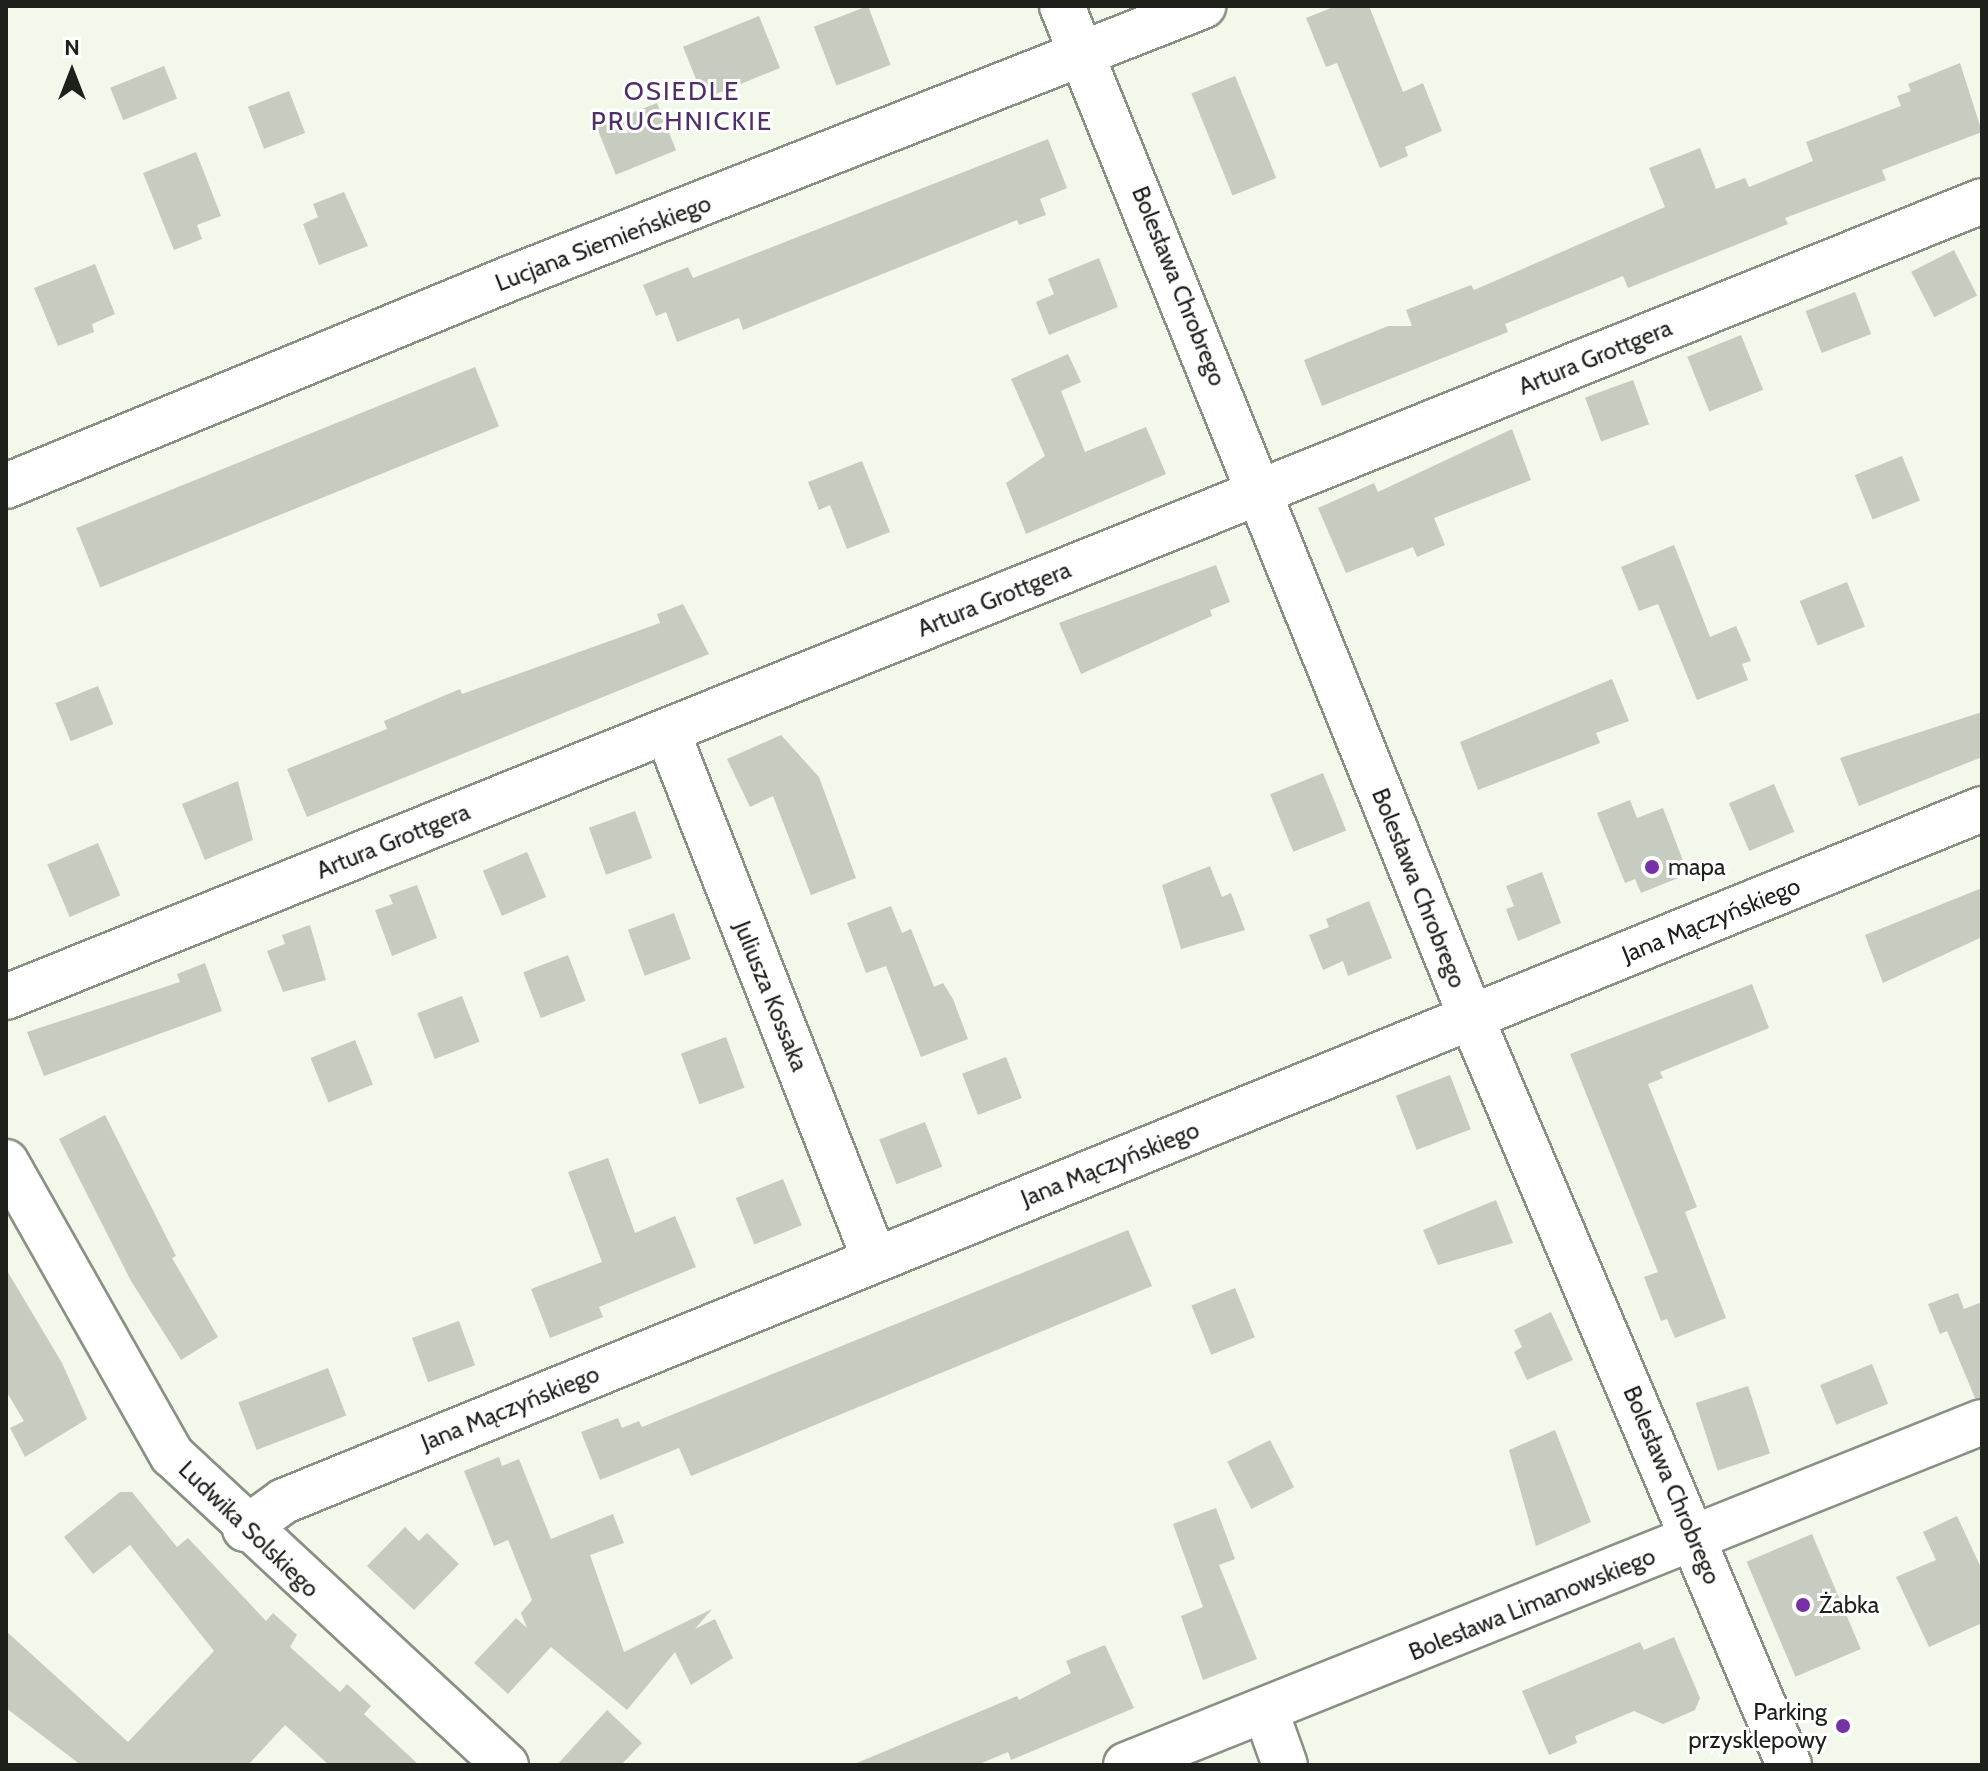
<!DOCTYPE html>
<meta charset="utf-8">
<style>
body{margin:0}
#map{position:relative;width:1988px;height:1771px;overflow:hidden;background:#f2f8ea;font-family:Cabin,sans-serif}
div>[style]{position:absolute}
.building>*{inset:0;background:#c6ccbf;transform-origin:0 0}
.roads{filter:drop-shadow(2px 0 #8a9083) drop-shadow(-2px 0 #8a9083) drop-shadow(0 2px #8a9083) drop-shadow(0 -2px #8a9083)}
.minor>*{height:44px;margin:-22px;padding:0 22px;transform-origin:22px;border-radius:22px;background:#fff}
.dots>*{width:22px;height:22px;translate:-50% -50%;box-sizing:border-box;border:4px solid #fff;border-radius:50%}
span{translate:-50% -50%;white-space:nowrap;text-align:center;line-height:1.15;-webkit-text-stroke:6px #fff;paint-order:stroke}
.street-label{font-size:24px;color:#1d201b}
.poi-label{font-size:24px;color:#1d201b}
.left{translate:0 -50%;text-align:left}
.right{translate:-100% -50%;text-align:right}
.neighbourhood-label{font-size:26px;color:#4f2f69;letter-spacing:2px}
.frame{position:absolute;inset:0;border:8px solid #1d201b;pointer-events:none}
.north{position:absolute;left:32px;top:32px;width:80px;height:80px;-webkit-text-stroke:6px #fff;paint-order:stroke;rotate:0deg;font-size:22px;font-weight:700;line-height:32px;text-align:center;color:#1d201b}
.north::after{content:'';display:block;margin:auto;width:28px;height:36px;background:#1d201b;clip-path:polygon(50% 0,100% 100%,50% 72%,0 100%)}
</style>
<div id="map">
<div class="building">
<div style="left:868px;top:6px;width:63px;height:58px;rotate:69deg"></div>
<div style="clip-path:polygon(1336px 6px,1369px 6px,1403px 92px,1423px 83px,1442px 131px,1405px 147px,1408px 156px,1380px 168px,1337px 63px,1326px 67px,1306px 18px)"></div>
<div style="left:759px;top:16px;width:56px;height:82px;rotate:68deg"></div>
<div style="clip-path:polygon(1960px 63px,1982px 132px,1882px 170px,1886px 180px,1785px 218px,1788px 224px,1628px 288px,1623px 276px,1505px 324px,1508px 332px,1322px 406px,1304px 360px,1388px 326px,1412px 326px,1406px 310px,1471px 285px,1474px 290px,1665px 207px,1649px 168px,1700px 148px,1716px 189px,1745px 178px,1749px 187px,1813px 161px,1806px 142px,1901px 106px,1897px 96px,1911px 91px,1908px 84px)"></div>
<div style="left:164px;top:66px;width:35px;height:58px;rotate:68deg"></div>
<div style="left:1235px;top:76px;width:110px;height:47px;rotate:68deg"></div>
<div style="left:289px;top:91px;width:45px;height:44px;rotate:69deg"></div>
<div style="left:657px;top:103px;width:51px;height:65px;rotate:68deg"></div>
<div style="clip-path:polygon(1048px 139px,1067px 188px,1040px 199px,1046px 215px,1019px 225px,1017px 220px,743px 330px,739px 318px,677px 342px,666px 312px,656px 316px,643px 285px,688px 267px,693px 278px)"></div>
<div style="clip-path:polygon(196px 152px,221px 216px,197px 225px,202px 239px,174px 250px,143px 173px)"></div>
<div style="clip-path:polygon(344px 192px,368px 246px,319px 265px,303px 224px,318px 217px,313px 204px)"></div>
<div style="left:1954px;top:250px;width:51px;height:48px;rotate:63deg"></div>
<div style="clip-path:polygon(1099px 258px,1118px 307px,1049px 335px,1036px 302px,1054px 294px,1048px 279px)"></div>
<div style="clip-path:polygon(95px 264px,115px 314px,92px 324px,94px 332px,58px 346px,34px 288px)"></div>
<div style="left:1855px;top:292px;width:45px;height:53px;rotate:69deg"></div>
<div style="left:1741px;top:335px;width:59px;height:58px;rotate:68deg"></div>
<div style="clip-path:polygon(1068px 354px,1081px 382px,1061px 391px,1085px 452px,1146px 427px,1166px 474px,1026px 534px,1006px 483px,1045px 456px,1011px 379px)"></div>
<div style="left:475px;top:367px;width:64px;height:430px;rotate:68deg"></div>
<div style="left:1633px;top:380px;width:47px;height:51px;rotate:70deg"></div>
<div style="clip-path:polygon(1512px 429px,1531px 480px,1434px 518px,1445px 545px,1417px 557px,1413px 547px,1346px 573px,1318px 508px,1374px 483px,1378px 492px)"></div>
<div style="left:1902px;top:456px;width:48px;height:51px;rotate:68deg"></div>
<div style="clip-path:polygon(862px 461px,890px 532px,847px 549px,830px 505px,819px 510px,808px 482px)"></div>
<div style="clip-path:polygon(1674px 545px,1710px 637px,1736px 626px,1751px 661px,1742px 664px,1748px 680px,1697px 700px,1658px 604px,1639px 611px,1621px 567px)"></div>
<div style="clip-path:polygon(1216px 565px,1230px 602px,1210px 610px,1212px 616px,1081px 674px,1059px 623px)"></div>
<div style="left:1847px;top:582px;width:48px;height:51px;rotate:68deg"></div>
<div style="clip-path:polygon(683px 604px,709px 654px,307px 817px,287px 769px,387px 729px,384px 721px,460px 689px,462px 694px,660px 623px,657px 614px)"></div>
<div style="clip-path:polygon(1612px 679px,1629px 721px,1596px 733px,1600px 743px,1478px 790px,1460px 742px)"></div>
<div style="left:98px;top:686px;width:41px;height:46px;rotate:68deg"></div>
<div style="clip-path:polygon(1982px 712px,1982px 757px,1859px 806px,1840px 758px)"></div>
<div style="clip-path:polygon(781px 735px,819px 777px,856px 878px,811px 895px,773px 796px,750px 807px,727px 759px)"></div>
<div style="left:1323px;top:773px;width:62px;height:57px;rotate:68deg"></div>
<div style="clip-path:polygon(238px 781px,253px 840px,205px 860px,182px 804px)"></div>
<div style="left:1774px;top:784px;width:52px;height:49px;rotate:67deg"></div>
<div style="clip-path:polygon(1630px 800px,1637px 818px,1663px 808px,1688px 874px,1641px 893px,1635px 879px,1625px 883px,1597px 813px)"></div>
<div style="left:635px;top:811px;width:50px;height:49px;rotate:70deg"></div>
<div style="left:98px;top:843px;width:57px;height:55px;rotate:67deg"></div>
<div style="left:527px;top:852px;width:49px;height:48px;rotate:67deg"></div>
<div style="clip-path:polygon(1210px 866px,1222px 897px,1231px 893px,1245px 930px,1181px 949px,1162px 885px)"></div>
<div style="clip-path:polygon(1542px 872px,1561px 923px,1518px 941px,1506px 909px,1514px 906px,1506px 886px)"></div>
<div style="clip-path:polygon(417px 885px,437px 938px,392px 956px,375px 910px,393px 904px,389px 895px)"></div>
<div style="clip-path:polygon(1982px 888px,1982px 937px,1883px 983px,1865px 935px)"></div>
<div style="clip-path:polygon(1369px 901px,1392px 958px,1348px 976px,1343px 961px,1323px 970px,1309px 935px,1329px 927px,1326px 919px)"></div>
<div style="clip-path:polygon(891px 906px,902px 933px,911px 929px,934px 987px,943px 983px,953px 999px,968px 1039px,921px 1057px,886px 966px,866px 973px,847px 923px)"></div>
<div style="left:674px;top:913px;width:49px;height:49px;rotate:70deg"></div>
<div style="clip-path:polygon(310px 925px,326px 980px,283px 992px,267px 951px,285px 944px,282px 935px)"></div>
<div style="left:568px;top:955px;width:49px;height:48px;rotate:69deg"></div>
<div style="clip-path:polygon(205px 963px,222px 1011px,44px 1076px,27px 1032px,180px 982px,177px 974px)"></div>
<div style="clip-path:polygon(1752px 984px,1769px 1028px,1660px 1072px,1663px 1078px,1648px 1084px,1697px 1207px,1685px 1212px,1726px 1318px,1675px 1338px,1667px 1319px,1661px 1321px,1644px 1277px,1658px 1272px,1570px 1054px)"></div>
<div style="left:462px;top:996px;width:49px;height:48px;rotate:69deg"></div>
<div style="left:726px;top:1037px;width:54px;height:48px;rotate:70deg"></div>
<div style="left:355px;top:1040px;width:48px;height:48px;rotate:68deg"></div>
<div style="left:1006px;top:1057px;width:44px;height:47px;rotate:69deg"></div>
<div style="left:1450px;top:1075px;width:58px;height:58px;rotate:69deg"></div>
<div style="clip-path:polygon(105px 1115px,176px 1256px,172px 1258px,218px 1337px,181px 1360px,131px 1281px,59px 1139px)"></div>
<div style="left:925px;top:1122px;width:48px;height:49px;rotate:69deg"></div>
<div style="clip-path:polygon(608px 1158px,635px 1233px,675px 1216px,696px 1267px,599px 1307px,603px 1317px,550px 1338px,531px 1289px,602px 1262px,568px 1172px)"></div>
<div style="left:783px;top:1179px;width:50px;height:51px;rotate:68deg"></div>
<div style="clip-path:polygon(1496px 1200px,1513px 1243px,1438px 1265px,1423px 1230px)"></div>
<div style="clip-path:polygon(1128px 1230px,1152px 1286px,691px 1476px,679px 1448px,600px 1480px,581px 1432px,618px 1418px,622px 1428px,639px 1421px,642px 1427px)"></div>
<div style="clip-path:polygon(6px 1269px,62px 1363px,87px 1419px,25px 1457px,10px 1428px,24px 1421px,6px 1391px)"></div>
<div style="left:1235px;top:1288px;width:53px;height:47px;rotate:68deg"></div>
<div style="clip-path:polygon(1958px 1293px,1964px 1309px,1982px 1302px,1982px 1398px,1975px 1398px,1947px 1331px,1940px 1334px,1928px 1304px)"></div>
<div style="clip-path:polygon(1551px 1312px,1573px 1360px,1527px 1380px,1514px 1352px,1522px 1347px,1514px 1330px)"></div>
<div style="left:459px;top:1321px;width:47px;height:50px;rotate:70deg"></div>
<div style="left:1872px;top:1364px;width:43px;height:56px;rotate:68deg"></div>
<div style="left:328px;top:1368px;width:51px;height:96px;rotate:69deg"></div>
<div style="left:1748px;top:1386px;width:71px;height:55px;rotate:72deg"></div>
<div style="clip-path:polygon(1555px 1430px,1591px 1522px,1536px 1546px,1509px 1450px)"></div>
<div style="left:1270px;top:1440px;width:53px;height:48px;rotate:63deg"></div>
<div style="clip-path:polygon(499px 1457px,502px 1466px,519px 1459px,551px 1539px,613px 1514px,624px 1543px,590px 1555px,624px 1652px,712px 1609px,695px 1629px,715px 1619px,733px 1658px,691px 1685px,675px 1652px,627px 1710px,551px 1647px,508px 1694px,474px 1663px,516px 1618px,527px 1628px,521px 1613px,532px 1600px,508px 1540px,494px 1546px,464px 1471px)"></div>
<div style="clip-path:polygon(120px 1492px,132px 1492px,177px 1547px,188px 1538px,266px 1621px,273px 1613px,297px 1635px,290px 1647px,340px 1692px,347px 1684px,371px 1706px,364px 1714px,419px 1765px,329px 1765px,285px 1725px,248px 1765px,81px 1765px,6px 1708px,6px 1631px,128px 1742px,214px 1651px,130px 1545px,93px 1574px,64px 1537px)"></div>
<div style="clip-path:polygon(1216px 1508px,1235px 1559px,1219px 1565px,1257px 1659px,1203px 1680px,1181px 1616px,1203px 1607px,1173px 1524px)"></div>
<div style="clip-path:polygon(1957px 1516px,1982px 1570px,1982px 1623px,1929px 1647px,1896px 1577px,1936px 1560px,1923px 1532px)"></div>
<div style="clip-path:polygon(405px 1527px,419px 1541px,427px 1533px,459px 1564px,414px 1610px,367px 1566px)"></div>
<div style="left:1812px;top:1534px;width:125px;height:71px;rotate:67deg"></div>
<div style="clip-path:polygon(1674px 1637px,1700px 1698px,1695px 1710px,1663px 1724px,1634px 1711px,1575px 1736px,1577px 1743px,1549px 1755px,1522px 1691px,1640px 1642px,1644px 1650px)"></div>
<div style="clip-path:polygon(1105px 1645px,1134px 1708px,1011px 1760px,1008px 1752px,977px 1765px,852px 1765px,1017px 1696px,1019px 1700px,1071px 1673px,1066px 1661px)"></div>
<div style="clip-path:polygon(607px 1710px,642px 1743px,621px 1765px,557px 1765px)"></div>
</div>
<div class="roads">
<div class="minor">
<div style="left:1062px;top:6px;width:1091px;rotate:67.97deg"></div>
<div style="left:1471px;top:1017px;width:813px;rotate:66.97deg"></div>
<div style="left:6px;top:486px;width:546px;rotate:-22.39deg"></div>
<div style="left:511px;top:278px;width:744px;rotate:-21.46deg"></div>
<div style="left:667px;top:731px;width:568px;rotate:68.54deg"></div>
<div style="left:6px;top:997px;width:2130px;rotate:-21.94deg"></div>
<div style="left:6px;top:1162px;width:337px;rotate:60.5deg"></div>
<div style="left:172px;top:1455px;width:456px;rotate:42.9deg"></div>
<div style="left:245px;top:1529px;width:48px;rotate:-35.7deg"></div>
<div style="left:284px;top:1501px;width:1834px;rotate:-22.17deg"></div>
<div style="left:1266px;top:1712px;width:56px;rotate:70.3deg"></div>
<div style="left:1126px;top:1765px;width:922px;rotate:-21.84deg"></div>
</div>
</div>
<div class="dots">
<div style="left:1652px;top:867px;background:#7531a5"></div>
<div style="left:1803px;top:1605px;background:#7531a5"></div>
<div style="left:1843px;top:1726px;background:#7531a5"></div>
</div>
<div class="street-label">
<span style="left:603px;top:243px;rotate:-21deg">Lucjana Siemieńskiego</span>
<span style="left:1179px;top:286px;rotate:68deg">Bolesława Chrobrego</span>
<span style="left:1595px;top:357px;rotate:-22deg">Artura Grottgera</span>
<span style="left:994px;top:599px;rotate:-22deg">Artura Grottgera</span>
<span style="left:393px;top:841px;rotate:-22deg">Artura Grottgera</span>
<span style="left:1419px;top:888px;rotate:68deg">Bolesława Chrobrego</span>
<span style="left:1711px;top:920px;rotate:-22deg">Jana Mączyńskiego</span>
<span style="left:771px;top:996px;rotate:68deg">Juliusza Kossaka</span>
<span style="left:1110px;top:1164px;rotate:-22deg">Jana Mączyńskiego</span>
<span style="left:510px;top:1408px;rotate:-22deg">Jana Mączyńskiego</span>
<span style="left:1672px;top:1485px;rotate:67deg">Bolesława Chrobrego</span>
<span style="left:249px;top:1529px;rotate:44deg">Ludwika Solskiego</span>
<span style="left:1532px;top:1604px;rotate:-22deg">Bolesława Limanowskiego</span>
</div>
<div class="poi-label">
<span class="left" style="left:1668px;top:867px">mapa</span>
<span class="left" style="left:1819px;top:1605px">Żabka</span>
<span class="right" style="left:1827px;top:1726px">Parking<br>przysklepowy</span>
</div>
<div class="neighbourhood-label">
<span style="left:682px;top:107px">OSIEDLE<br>PRUCHNICKIE</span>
</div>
<div class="frame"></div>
<div class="north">N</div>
</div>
